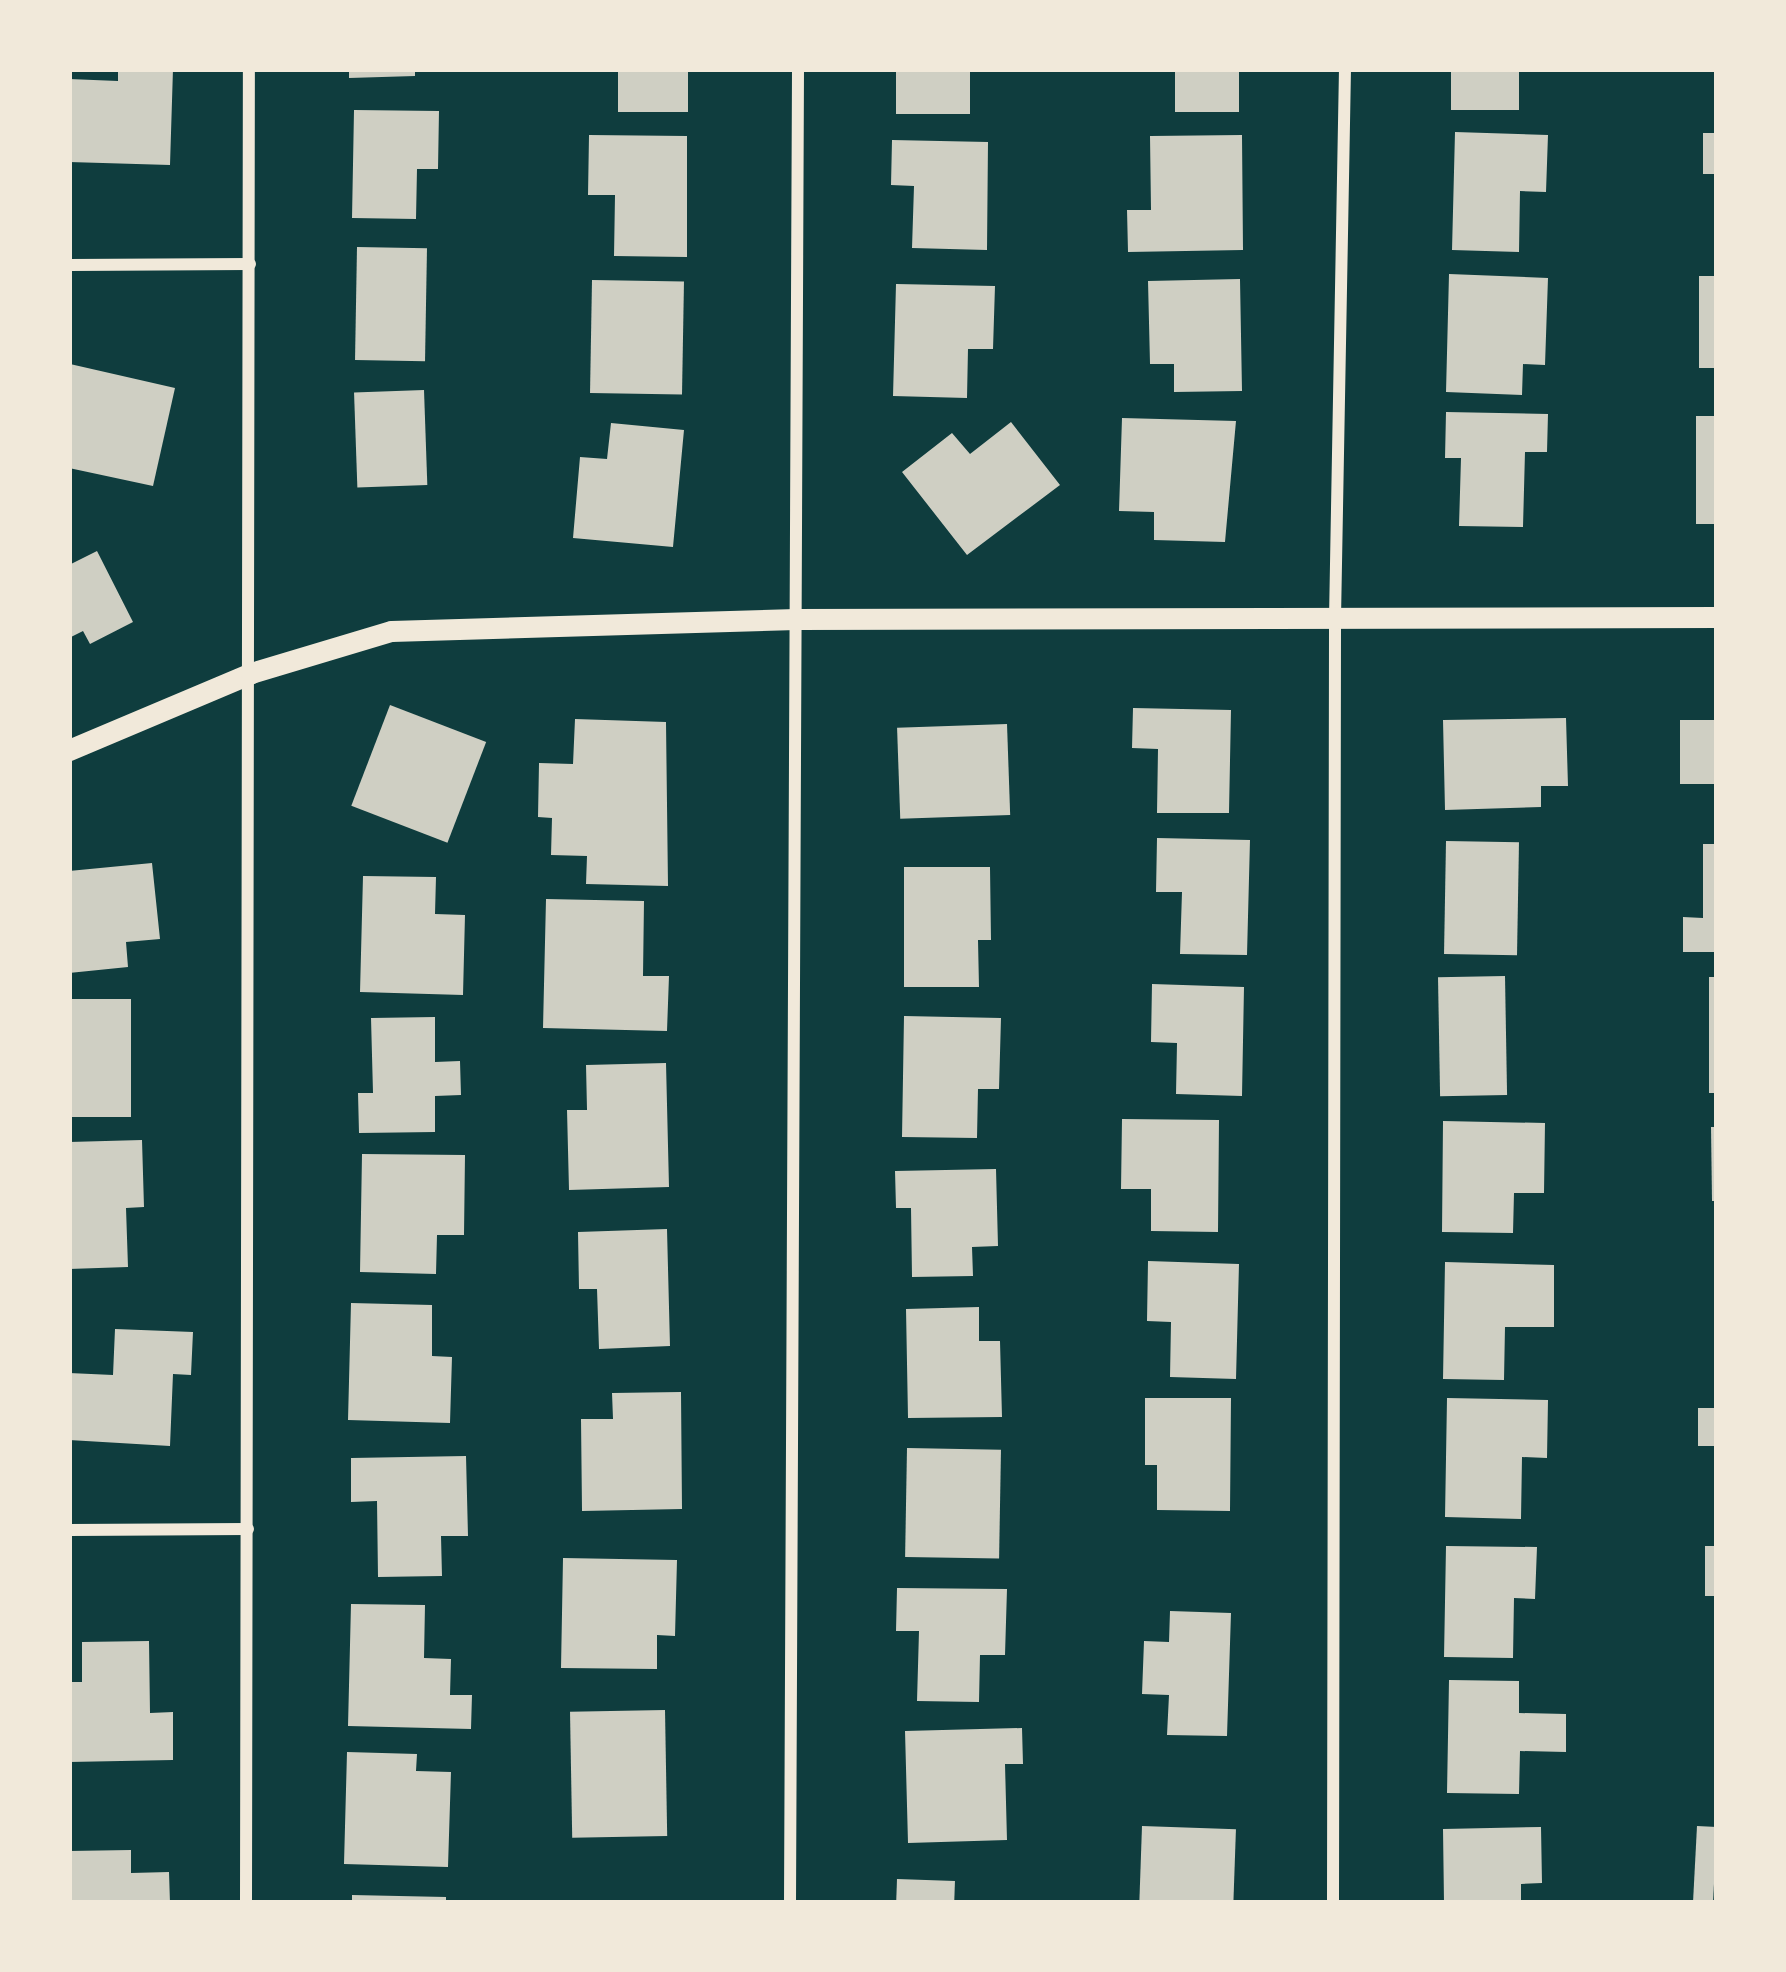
<!DOCTYPE html>
<style>
body{margin:0}
#map{position:relative;width:1786px;height:1972px;overflow:hidden;background:#0f3d3e;font-family:"Noto Sans",sans-serif}
div>[style]{position:absolute}
.building>*{inset:0;background:#cfcfc3;transform-origin:0 0}
.minor>*{height:12px;margin:-6px;padding:0 6px;transform-origin:6px;border-radius:6px;background:#f1e9da}
.tertiary>*{height:21px;margin:-10.5px;padding:0 10.5px;transform-origin:10.5px;border-radius:10.5px;background:#f1e9da}
span{translate:-50% -50%;white-space:nowrap;text-align:center;line-height:1.15;-webkit-text-stroke:9px #f1e9da;paint-order:stroke}
.frame{position:absolute;inset:0;border:72px solid #f1e9da;pointer-events:none}
</style>
<div id="map">
<div class="building">
<div style="clip-path:polygon(118px 69px,173px 69px,170px 165px,69px 162px,69px 79px,118px 81px)"></div>
<div style="clip-path:polygon(349px 69px,415px 69px,415px 76px,349px 78px)"></div>
<div style="left:618px;top:69px;width:70px;height:43px"></div>
<div style="left:896px;top:69px;width:74px;height:45px"></div>
<div style="left:1175px;top:69px;width:64px;height:43px"></div>
<div style="left:1451px;top:69px;width:68px;height:41px"></div>
<div style="clip-path:polygon(354px 110px,439px 111px,438px 169px,417px 169px,416px 219px,352px 218px)"></div>
<div style="clip-path:polygon(1455px 132px,1548px 135px,1546px 192px,1520px 191px,1519px 252px,1452px 250px)"></div>
<div style="left:1703px;top:133px;width:14px;height:41px"></div>
<div style="clip-path:polygon(589px 135px,687px 136px,687px 257px,614px 256px,615px 195px,588px 195px)"></div>
<div style="clip-path:polygon(1242px 135px,1243px 250px,1128px 252px,1127px 210px,1151px 210px,1150px 136px)"></div>
<div style="clip-path:polygon(892px 140px,988px 142px,987px 250px,912px 248px,914px 186px,891px 185px)"></div>
<div style="left:357px;top:247px;width:70px;height:113px;rotate:1deg"></div>
<div style="clip-path:polygon(1449px 274px,1548px 278px,1545px 365px,1523px 364px,1522px 395px,1446px 392px)"></div>
<div style="left:1699px;top:276px;width:18px;height:92px"></div>
<div style="clip-path:polygon(1240px 279px,1242px 391px,1174px 392px,1174px 364px,1150px 364px,1148px 281px)"></div>
<div style="left:592px;top:280px;width:92px;height:113px;rotate:1deg"></div>
<div style="clip-path:polygon(896px 284px,995px 286px,993px 349px,968px 349px,967px 398px,893px 396px)"></div>
<div style="clip-path:polygon(70px 364px,175px 388px,153px 486px,69px 468px)"></div>
<div style="left:424px;top:390px;width:95px;height:70px;rotate:88deg"></div>
<div style="clip-path:polygon(1446px 412px,1548px 414px,1547px 452px,1525px 452px,1523px 527px,1459px 526px,1461px 458px,1445px 458px)"></div>
<div style="left:1717px;top:416px;width:108px;height:21px;rotate:90deg"></div>
<div style="clip-path:polygon(1122px 418px,1236px 421px,1225px 542px,1154px 540px,1154px 512px,1119px 511px)"></div>
<div style="clip-path:polygon(1011px 422px,1060px 485px,967px 555px,902px 472px,952px 433px,970px 454px)"></div>
<div style="clip-path:polygon(611px 423px,684px 430px,673px 547px,573px 538px,580px 457px,607px 459px)"></div>
<div style="clip-path:polygon(97px 551px,133px 622px,90px 644px,83px 631px,69px 638px,69px 565px)"></div>
<div style="left:390px;top:705px;width:103px;height:108px;rotate:21deg"></div>
<div style="clip-path:polygon(1133px 708px,1231px 710px,1229px 813px,1157px 813px,1158px 749px,1132px 748px)"></div>
<div style="clip-path:polygon(1566px 718px,1568px 786px,1541px 786px,1541px 807px,1445px 810px,1443px 720px)"></div>
<div style="clip-path:polygon(575px 719px,666px 722px,668px 886px,586px 884px,587px 856px,551px 855px,552px 818px,538px 817px,539px 763px,573px 764px)"></div>
<div style="left:1717px;top:720px;width:64px;height:37px;rotate:90deg"></div>
<div style="left:1007px;top:724px;width:91px;height:110px;rotate:88deg"></div>
<div style="clip-path:polygon(1157px 838px,1250px 840px,1247px 955px,1180px 954px,1182px 892px,1156px 892px)"></div>
<div style="left:1446px;top:841px;width:73px;height:113px;rotate:1deg"></div>
<div style="clip-path:polygon(1703px 844px,1717px 844px,1717px 952px,1683px 952px,1683px 917px,1703px 918px)"></div>
<div style="clip-path:polygon(152px 863px,160px 939px,126px 942px,128px 967px,69px 973px,69px 871px)"></div>
<div style="clip-path:polygon(904px 867px,990px 867px,991px 940px,978px 940px,979px 987px,904px 987px)"></div>
<div style="clip-path:polygon(363px 876px,436px 877px,435px 914px,465px 915px,463px 995px,360px 992px)"></div>
<div style="clip-path:polygon(546px 899px,644px 901px,643px 976px,669px 976px,667px 1031px,543px 1028px)"></div>
<div style="left:1505px;top:976px;width:119px;height:67px;rotate:89deg"></div>
<div style="left:1709px;top:977px;width:8px;height:116px"></div>
<div style="clip-path:polygon(1152px 984px,1244px 987px,1242px 1096px,1176px 1094px,1177px 1043px,1151px 1042px)"></div>
<div style="left:69px;top:999px;width:62px;height:118px"></div>
<div style="clip-path:polygon(904px 1016px,1001px 1018px,999px 1089px,978px 1089px,977px 1138px,902px 1137px)"></div>
<div style="clip-path:polygon(435px 1017px,435px 1062px,460px 1061px,461px 1095px,435px 1096px,435px 1132px,359px 1133px,358px 1093px,373px 1093px,371px 1018px)"></div>
<div style="clip-path:polygon(666px 1063px,669px 1187px,569px 1190px,567px 1110px,587px 1110px,586px 1065px)"></div>
<div style="clip-path:polygon(1122px 1119px,1219px 1120px,1218px 1232px,1151px 1231px,1151px 1189px,1121px 1189px)"></div>
<div style="clip-path:polygon(1443px 1121px,1545px 1123px,1544px 1193px,1514px 1193px,1513px 1233px,1442px 1232px)"></div>
<div style="clip-path:polygon(1711px 1127px,1717px 1127px,1717px 1201px,1712px 1201px)"></div>
<div style="clip-path:polygon(142px 1140px,144px 1207px,126px 1208px,128px 1267px,69px 1269px,69px 1142px)"></div>
<div style="clip-path:polygon(362px 1154px,465px 1155px,464px 1235px,437px 1235px,436px 1274px,360px 1272px)"></div>
<div style="clip-path:polygon(996px 1169px,998px 1246px,972px 1247px,973px 1276px,912px 1277px,911px 1208px,896px 1208px,895px 1171px)"></div>
<div style="clip-path:polygon(667px 1229px,670px 1346px,599px 1349px,597px 1289px,579px 1289px,578px 1232px)"></div>
<div style="clip-path:polygon(1148px 1261px,1239px 1264px,1236px 1379px,1170px 1377px,1171px 1322px,1147px 1321px)"></div>
<div style="clip-path:polygon(1445px 1262px,1554px 1265px,1554px 1327px,1505px 1327px,1504px 1380px,1443px 1379px)"></div>
<div style="clip-path:polygon(351px 1303px,432px 1305px,432px 1356px,452px 1357px,450px 1423px,348px 1420px)"></div>
<div style="clip-path:polygon(979px 1307px,979px 1341px,1000px 1341px,1002px 1417px,908px 1418px,906px 1309px)"></div>
<div style="clip-path:polygon(115px 1329px,193px 1332px,191px 1375px,173px 1374px,170px 1446px,69px 1440px,69px 1373px,113px 1375px)"></div>
<div style="clip-path:polygon(681px 1392px,682px 1509px,582px 1511px,581px 1419px,613px 1419px,612px 1393px)"></div>
<div style="clip-path:polygon(1145px 1398px,1231px 1398px,1230px 1511px,1157px 1510px,1157px 1465px,1145px 1465px)"></div>
<div style="clip-path:polygon(1447px 1398px,1548px 1400px,1547px 1458px,1522px 1457px,1521px 1519px,1445px 1517px)"></div>
<div style="left:1698px;top:1408px;width:19px;height:38px"></div>
<div style="left:907px;top:1448px;width:94px;height:109px;rotate:1deg"></div>
<div style="clip-path:polygon(466px 1456px,468px 1536px,441px 1536px,442px 1576px,378px 1577px,377px 1501px,351px 1502px,351px 1458px)"></div>
<div style="clip-path:polygon(1446px 1546px,1537px 1547px,1535px 1599px,1514px 1598px,1513px 1658px,1444px 1657px)"></div>
<div style="left:1705px;top:1546px;width:12px;height:50px"></div>
<div style="clip-path:polygon(563px 1558px,677px 1560px,675px 1636px,657px 1635px,657px 1669px,561px 1668px)"></div>
<div style="clip-path:polygon(897px 1588px,1007px 1589px,1005px 1655px,980px 1655px,979px 1702px,917px 1701px,919px 1631px,896px 1631px)"></div>
<div style="clip-path:polygon(351px 1604px,425px 1605px,424px 1658px,451px 1659px,450px 1695px,472px 1695px,471px 1729px,348px 1726px)"></div>
<div style="clip-path:polygon(1170px 1611px,1231px 1613px,1227px 1736px,1167px 1735px,1169px 1695px,1142px 1694px,1144px 1641px,1169px 1642px)"></div>
<div style="clip-path:polygon(149px 1641px,150px 1713px,173px 1712px,173px 1760px,69px 1762px,69px 1682px,82px 1682px,82px 1642px)"></div>
<div style="clip-path:polygon(1449px 1680px,1519px 1681px,1519px 1713px,1566px 1714px,1566px 1752px,1520px 1751px,1519px 1794px,1447px 1793px)"></div>
<div style="left:665px;top:1710px;width:126px;height:95px;rotate:89deg"></div>
<div style="clip-path:polygon(1022px 1728px,1023px 1764px,1005px 1764px,1007px 1840px,908px 1843px,905px 1731px)"></div>
<div style="clip-path:polygon(347px 1752px,417px 1754px,416px 1771px,451px 1772px,448px 1867px,344px 1864px)"></div>
<div style="left:1142px;top:1826px;width:94px;height:77px;rotate:2deg"></div>
<div style="left:1697px;top:1826px;width:20px;height:77px;rotate:3deg"></div>
<div style="clip-path:polygon(1541px 1827px,1542px 1883px,1521px 1884px,1521px 1903px,1444px 1903px,1443px 1829px)"></div>
<div style="clip-path:polygon(131px 1850px,131px 1873px,169px 1872px,170px 1903px,69px 1903px,69px 1851px)"></div>
<div style="left:897px;top:1879px;width:58px;height:24px;rotate:2deg"></div>
<div style="clip-path:polygon(352px 1895px,446px 1897px,446px 1903px,352px 1903px)"></div>
</div>
<div class="minor">
<div style="left:69px;top:265px;width:181px;rotate:-0.3deg"></div>
<div style="left:69px;top:1530px;width:179px;rotate:-0.3deg"></div>
<div style="left:246px;top:1903px;width:1834px;rotate:-89.91deg"></div>
<div style="left:790px;top:1903px;width:1834px;rotate:-89.75deg"></div>
<div style="left:1333px;top:1903px;width:1284px;rotate:-89.91deg"></div>
<div style="left:1335px;top:619px;width:550px;rotate:-88.96deg"></div>
</div>
<div class="tertiary">
<div style="left:69px;top:750px;width:198px;rotate:-22.9deg"></div>
<div style="left:251px;top:673px;width:146px;rotate:-16.7deg"></div>
<div style="left:391px;top:631px;width:405px;rotate:-1.7deg"></div>
<div style="left:796px;top:619px;width:921px;rotate:-0.12deg"></div>
</div>
<div class="frame"></div>
</div>
